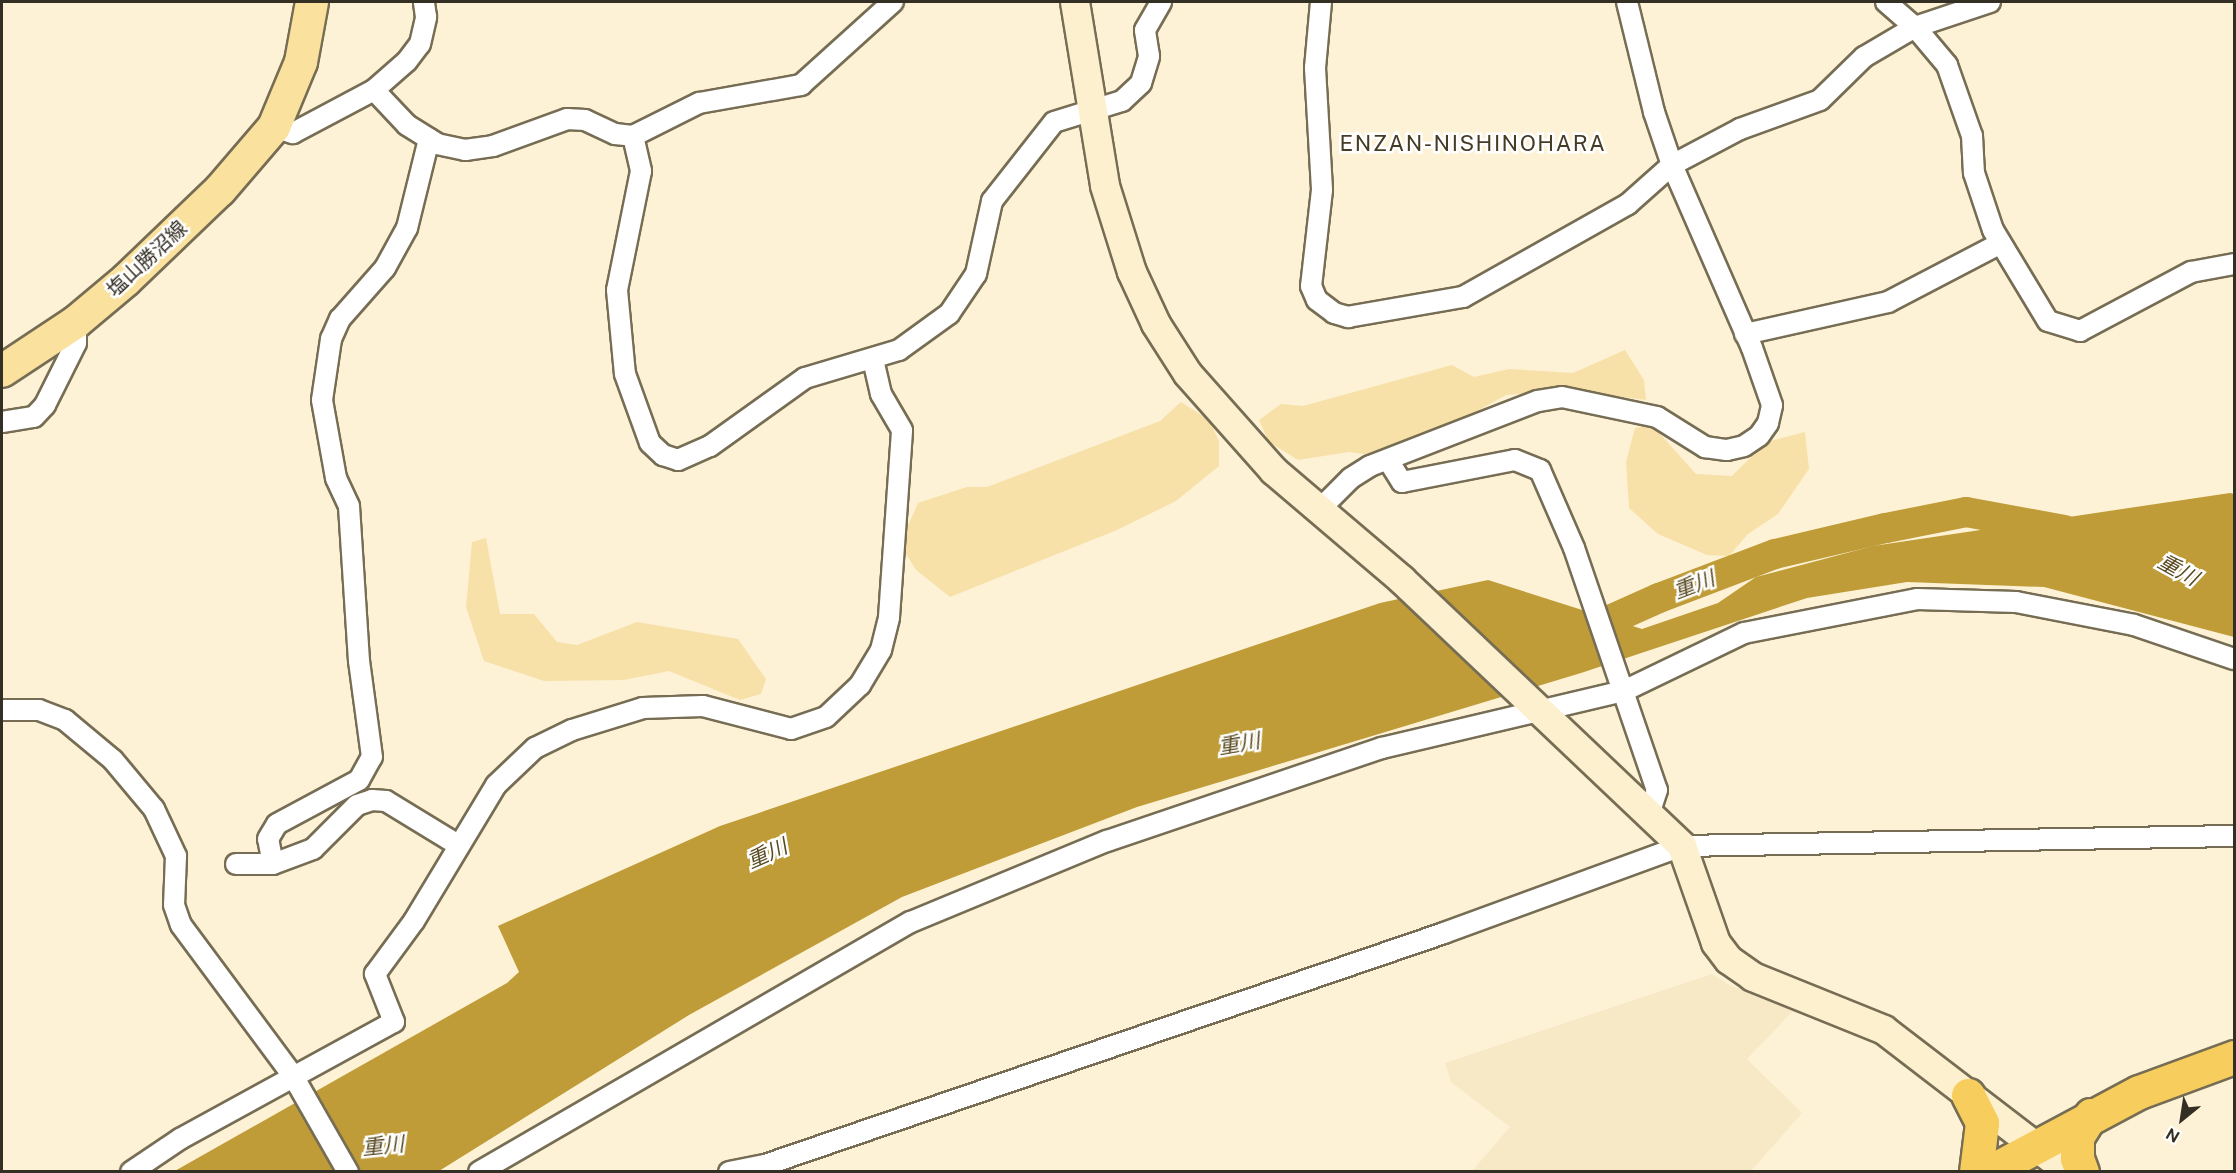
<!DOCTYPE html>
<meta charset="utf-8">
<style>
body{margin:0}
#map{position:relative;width:2236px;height:1173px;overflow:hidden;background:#fdf2d6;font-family:"Public Sans","Noto Sans JP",sans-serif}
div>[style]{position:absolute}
.built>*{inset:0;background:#f7e9c5}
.green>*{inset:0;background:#f7e1a8}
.water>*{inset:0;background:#bf9c38}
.river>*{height:30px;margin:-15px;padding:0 15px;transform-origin:15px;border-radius:15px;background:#bf9c38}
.roads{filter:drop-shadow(2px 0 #766d54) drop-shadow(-2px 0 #766d54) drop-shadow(0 2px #766d54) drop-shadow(0 -2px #766d54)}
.street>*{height:20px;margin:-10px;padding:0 10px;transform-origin:10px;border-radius:10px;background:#fff}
.secondary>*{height:28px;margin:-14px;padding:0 14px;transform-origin:14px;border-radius:14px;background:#fdf0ce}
.primary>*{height:32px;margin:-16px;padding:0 16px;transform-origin:16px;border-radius:16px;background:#fae29e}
.highway>*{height:33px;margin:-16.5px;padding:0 16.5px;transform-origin:16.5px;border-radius:16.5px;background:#f7ce5d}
span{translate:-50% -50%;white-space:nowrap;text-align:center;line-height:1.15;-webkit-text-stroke:5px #fff;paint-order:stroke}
.street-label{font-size:20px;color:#342f25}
.water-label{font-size:21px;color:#5a4b22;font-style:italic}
.quarter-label{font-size:22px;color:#453c25;letter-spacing:1.5px}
.frame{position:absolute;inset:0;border:3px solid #342f25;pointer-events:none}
.north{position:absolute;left:2152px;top:1089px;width:60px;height:60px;-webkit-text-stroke:4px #fff;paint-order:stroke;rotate:210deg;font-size:16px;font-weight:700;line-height:24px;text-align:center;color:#342f25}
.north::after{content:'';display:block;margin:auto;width:21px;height:27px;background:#342f25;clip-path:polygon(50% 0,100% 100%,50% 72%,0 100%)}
</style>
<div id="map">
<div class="built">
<div style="clip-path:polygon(1712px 974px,1731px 986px,1797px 1007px,1747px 1059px,1802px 1113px,1751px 1171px,1472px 1171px,1510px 1127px,1451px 1082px,1445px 1063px)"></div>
</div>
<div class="green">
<div style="clip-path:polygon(1625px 350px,1644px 380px,1646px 400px,1569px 390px,1506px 395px,1457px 422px,1371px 455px,1349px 452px,1298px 460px,1269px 442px,1259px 420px,1281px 404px,1303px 406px,1452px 365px,1474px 377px,1509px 369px,1573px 373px)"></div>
<div style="clip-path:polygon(1181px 402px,1209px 420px,1219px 441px,1219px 466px,1176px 501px,1117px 530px,950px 597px,916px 570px,900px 544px,918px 503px,967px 487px,987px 487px,1160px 421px)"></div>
<div style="clip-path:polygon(1652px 425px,1696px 474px,1732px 476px,1766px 442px,1805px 432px,1809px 469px,1778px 514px,1748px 534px,1729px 556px,1707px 555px,1658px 534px,1629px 508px,1626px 462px,1635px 428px)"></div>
<div style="clip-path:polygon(486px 538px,500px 614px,534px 614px,557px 642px,577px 645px,637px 622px,738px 639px,766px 679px,761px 694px,740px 700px,669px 671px,624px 680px,544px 681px,484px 661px,466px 607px,472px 542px)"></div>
</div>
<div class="water">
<div style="clip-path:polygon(2230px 493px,2234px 494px,2234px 637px,2044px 587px,1907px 582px,1807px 598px,1581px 673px,1137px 807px,902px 897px,689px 1015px,439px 1171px,173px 1172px,507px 983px,519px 972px,498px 926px,720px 826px,1380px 603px,1488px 580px,1642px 629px,1718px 603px,1756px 577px,1873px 546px)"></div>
</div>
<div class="river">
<div style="left:1574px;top:636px;width:93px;rotate:-24.1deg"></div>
<div style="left:1659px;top:598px;width:124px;rotate:-20.8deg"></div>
<div style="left:1775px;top:554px;width:114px;rotate:-13.2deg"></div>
<div style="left:1886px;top:528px;width:82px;rotate:-11.3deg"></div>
<div style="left:1966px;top:512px;width:100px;rotate:10.4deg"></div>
</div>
<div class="roads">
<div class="street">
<div style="left:1321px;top:2px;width:66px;rotate:95.2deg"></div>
<div style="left:1315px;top:68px;width:122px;rotate:86.7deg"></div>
<div style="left:1322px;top:190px;width:97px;rotate:96.5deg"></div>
<div style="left:1311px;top:286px;width:15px;rotate:67deg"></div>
<div style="left:1317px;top:300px;width:21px;rotate:37deg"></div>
<div style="left:1334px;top:313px;width:15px;rotate:16deg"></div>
<div style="left:1348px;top:317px;width:117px;rotate:-9.9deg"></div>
<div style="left:1463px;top:297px;width:189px;rotate:-29.4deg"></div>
<div style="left:1628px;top:204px;width:59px;rotate:-41.6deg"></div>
<div style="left:1672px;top:165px;width:77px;rotate:-27.9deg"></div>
<div style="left:1740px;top:129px;width:85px;rotate:-19.9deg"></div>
<div style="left:1820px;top:100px;width:62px;rotate:-44.3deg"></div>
<div style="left:1864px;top:57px;width:59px;rotate:-30.5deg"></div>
<div style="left:1915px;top:27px;width:79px;rotate:-18.4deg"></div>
<div style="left:1886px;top:2px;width:38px;rotate:41deg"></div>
<div style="left:1915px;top:27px;width:50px;rotate:49.9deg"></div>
<div style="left:1947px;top:65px;width:75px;rotate:70.6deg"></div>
<div style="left:1972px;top:136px;width:37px;rotate:87deg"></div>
<div style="left:1974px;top:173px;width:60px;rotate:71.6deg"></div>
<div style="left:1993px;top:230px;width:106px;rotate:58.9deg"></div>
<div style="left:2048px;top:321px;width:34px;rotate:17deg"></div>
<div style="left:2080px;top:331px;width:126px;rotate:-28deg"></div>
<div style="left:2191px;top:272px;width:44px;rotate:-10.5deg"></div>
<div style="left:374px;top:90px;width:48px;rotate:46.7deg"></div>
<div style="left:407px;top:125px;width:36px;rotate:32deg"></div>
<div style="left:437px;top:144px;width:29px;rotate:12deg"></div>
<div style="left:465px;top:150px;width:28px;rotate:-8deg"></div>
<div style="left:493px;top:146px;width:79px;rotate:-20deg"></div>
<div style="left:567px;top:119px;width:18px;rotate:3deg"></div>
<div style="left:585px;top:120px;width:33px;rotate:25deg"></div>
<div style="left:615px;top:134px;width:18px;rotate:6deg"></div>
<div style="left:633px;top:136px;width:74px;rotate:-26.6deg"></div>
<div style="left:699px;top:103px;width:104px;rotate:-10deg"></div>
<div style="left:801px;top:85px;width:124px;rotate:-42.1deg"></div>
<div style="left:274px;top:127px;width:20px;rotate:18deg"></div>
<div style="left:293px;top:133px;width:92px;rotate:-28deg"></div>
<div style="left:374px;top:90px;width:44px;rotate:-41.3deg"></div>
<div style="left:407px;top:61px;width:21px;rotate:-53deg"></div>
<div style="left:420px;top:44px;width:28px;rotate:-77deg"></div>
<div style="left:426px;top:17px;width:15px;rotate:-98deg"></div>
<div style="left:633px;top:136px;width:36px;rotate:77deg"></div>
<div style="left:641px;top:171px;width:121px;rotate:101.4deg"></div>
<div style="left:617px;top:290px;width:84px;rotate:84.6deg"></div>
<div style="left:625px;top:374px;width:73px;rotate:70.1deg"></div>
<div style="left:650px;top:443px;width:18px;rotate:43deg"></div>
<div style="left:663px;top:455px;width:16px;rotate:18deg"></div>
<div style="left:678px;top:460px;width:35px;rotate:-24deg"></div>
<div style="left:710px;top:446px;width:117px;rotate:-35.6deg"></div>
<div style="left:805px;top:378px;width:98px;rotate:-16.6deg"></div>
<div style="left:899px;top:350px;width:62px;rotate:-35.8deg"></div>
<div style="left:949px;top:314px;width:48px;rotate:-56deg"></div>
<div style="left:976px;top:274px;width:75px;rotate:-77.6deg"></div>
<div style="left:992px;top:201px;width:100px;rotate:-51.9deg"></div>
<div style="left:1054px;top:122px;width:71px;rotate:-17.2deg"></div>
<div style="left:1122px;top:101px;width:26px;rotate:-43deg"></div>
<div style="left:1141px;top:83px;width:28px;rotate:-73deg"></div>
<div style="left:1149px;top:56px;width:26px;rotate:-99deg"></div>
<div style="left:1145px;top:30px;width:32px;rotate:-60deg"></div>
<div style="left:1745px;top:334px;width:147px;rotate:-12.6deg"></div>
<div style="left:1888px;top:302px;width:127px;rotate:-27.6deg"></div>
<div style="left:2px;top:422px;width:32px;rotate:-9deg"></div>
<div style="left:34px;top:417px;width:16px;rotate:-47deg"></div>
<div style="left:45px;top:405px;width:69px;rotate:-63.4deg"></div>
<div style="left:76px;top:343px;width:21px;rotate:-90deg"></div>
<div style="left:1388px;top:460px;width:26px;rotate:58deg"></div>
<div style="left:1402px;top:482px;width:115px;rotate:-11deg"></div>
<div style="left:1515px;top:460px;width:27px;rotate:22deg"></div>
<div style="left:1540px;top:470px;width:85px;rotate:66.4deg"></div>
<div style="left:1574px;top:548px;width:256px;rotate:71.1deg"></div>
<div style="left:1657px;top:790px;width:26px;rotate:108deg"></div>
<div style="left:1319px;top:510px;width:45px;rotate:-45deg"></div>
<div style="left:1351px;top:478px;width:22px;rotate:-32deg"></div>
<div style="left:1370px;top:466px;width:180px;rotate:-21.2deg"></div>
<div style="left:1538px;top:401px;width:24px;rotate:-9deg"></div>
<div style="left:1562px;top:397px;width:97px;rotate:11.9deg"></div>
<div style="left:1657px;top:417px;width:57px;rotate:32deg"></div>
<div style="left:1705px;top:447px;width:22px;rotate:8deg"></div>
<div style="left:1727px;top:450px;width:17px;rotate:-13deg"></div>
<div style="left:1744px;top:446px;width:18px;rotate:-34deg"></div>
<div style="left:1759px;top:436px;width:16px;rotate:-55deg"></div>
<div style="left:1768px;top:423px;width:18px;rotate:-77deg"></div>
<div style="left:1772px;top:405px;width:60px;rotate:-109.3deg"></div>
<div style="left:1752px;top:348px;width:200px;rotate:-113.6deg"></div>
<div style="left:1672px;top:165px;width:56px;rotate:-108.8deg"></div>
<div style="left:1654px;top:112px;width:113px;rotate:-103.8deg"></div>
<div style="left:2px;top:710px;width:37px"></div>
<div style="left:39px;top:710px;width:28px;rotate:21deg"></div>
<div style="left:65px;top:720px;width:62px;rotate:39.8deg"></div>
<div style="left:113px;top:760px;width:64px;rotate:50.1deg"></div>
<div style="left:154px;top:809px;width:52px;rotate:64.9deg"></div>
<div style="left:176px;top:856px;width:49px;rotate:92.3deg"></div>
<div style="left:174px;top:905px;width:21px;rotate:71deg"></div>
<div style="left:181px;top:925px;width:188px;rotate:53.4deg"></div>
<div style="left:293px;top:1076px;width:111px;rotate:60.2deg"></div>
<div style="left:236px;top:864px;width:37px"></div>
<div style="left:273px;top:864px;width:43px;rotate:-20.6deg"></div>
<div style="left:313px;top:849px;width:62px;rotate:-45deg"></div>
<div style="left:357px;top:805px;width:16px;rotate:-18deg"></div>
<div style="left:372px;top:800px;width:14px;rotate:4deg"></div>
<div style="left:386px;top:801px;width:84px;rotate:31.4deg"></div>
<div style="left:273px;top:864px;width:25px;rotate:-101deg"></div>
<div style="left:268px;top:839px;width:17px;rotate:-59deg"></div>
<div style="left:277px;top:824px;width:93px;rotate:-28.2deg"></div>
<div style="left:359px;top:780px;width:26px;rotate:-61deg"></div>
<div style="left:372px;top:757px;width:97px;rotate:-97.7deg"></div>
<div style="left:359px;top:661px;width:155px;rotate:-93.7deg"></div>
<div style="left:349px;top:506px;width:31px;rotate:-115deg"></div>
<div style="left:336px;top:478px;width:79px;rotate:-100.2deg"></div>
<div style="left:322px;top:400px;width:62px;rotate:-81.6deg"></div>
<div style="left:331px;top:339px;width:22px;rotate:-66deg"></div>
<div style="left:340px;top:319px;width:68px;rotate:-48.6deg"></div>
<div style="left:385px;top:268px;width:46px;rotate:-61.2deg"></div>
<div style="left:407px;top:228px;width:92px;rotate:-76.1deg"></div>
<div style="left:131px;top:1172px;width:59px;rotate:-34deg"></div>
<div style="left:180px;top:1139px;width:244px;rotate:-28.7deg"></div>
<div style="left:394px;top:1022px;width:52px;rotate:-111.6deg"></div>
<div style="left:375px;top:974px;width:66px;rotate:-53.7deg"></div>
<div style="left:414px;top:921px;width:159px;rotate:-58.9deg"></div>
<div style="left:496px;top:785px;width:54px;rotate:-43.5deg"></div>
<div style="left:535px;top:748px;width:41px;rotate:-25.9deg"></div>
<div style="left:572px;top:730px;width:74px;rotate:-17.2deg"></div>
<div style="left:643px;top:708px;width:60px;rotate:-1.9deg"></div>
<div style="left:703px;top:706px;width:91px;rotate:14.6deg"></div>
<div style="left:791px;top:729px;width:37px;rotate:-19deg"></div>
<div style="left:826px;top:717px;width:47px;rotate:-43.3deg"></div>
<div style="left:860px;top:685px;width:41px;rotate:-59deg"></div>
<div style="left:881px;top:650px;width:34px;rotate:-76deg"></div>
<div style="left:889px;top:617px;width:187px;rotate:-86deg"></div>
<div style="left:902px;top:430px;width:42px;rotate:-120.3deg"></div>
<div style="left:881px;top:394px;width:35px;rotate:-103deg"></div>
<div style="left:479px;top:1172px;width:499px;rotate:-30.1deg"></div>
<div style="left:911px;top:922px;width:212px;rotate:-22.5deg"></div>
<div style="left:1107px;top:841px;width:290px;rotate:-18.7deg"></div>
<div style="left:1382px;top:748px;width:249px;rotate:-13.3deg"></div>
<div style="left:1624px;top:691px;width:133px;rotate:-25.8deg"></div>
<div style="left:1744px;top:633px;width:176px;rotate:-11.1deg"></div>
<div style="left:1917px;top:599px;width:99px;rotate:1.7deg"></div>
<div style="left:2016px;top:602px;width:120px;rotate:11deg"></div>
<div style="left:2134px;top:625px;width:106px;rotate:18.8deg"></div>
<div style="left:729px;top:1172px;width:37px;rotate:-11deg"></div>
<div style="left:765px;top:1165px;width:718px;rotate:-18.86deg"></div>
<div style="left:1444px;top:933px;width:253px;rotate:-20.1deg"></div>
<div style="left:1682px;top:846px;width:552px;rotate:-1.04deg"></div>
</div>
<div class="secondary">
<div style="left:1075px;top:2px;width:186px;rotate:80.7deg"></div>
<div style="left:1105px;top:186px;width:90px;rotate:72.6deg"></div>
<div style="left:1132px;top:272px;width:57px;rotate:65.2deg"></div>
<div style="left:1156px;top:324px;width:59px;rotate:57.4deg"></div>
<div style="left:1188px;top:374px;width:130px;rotate:48.4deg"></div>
<div style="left:1274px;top:471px;width:168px;rotate:40.4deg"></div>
<div style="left:1402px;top:580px;width:386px;rotate:43.5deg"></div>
<div style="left:1682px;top:846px;width:103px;rotate:70.7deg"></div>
<div style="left:1716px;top:943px;width:21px;rotate:53deg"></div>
<div style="left:1729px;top:960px;width:29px;rotate:35deg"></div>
<div style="left:1753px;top:977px;width:141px;rotate:22deg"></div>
<div style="left:1884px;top:1030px;width:233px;rotate:37.5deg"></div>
</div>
<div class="primary">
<div style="left:2px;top:371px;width:89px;rotate:-33.5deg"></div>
<div style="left:76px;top:322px;width:65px;rotate:-40deg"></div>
<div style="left:126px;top:280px;width:130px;rotate:-43.8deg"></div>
<div style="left:220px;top:190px;width:83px;rotate:-49.4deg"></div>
<div style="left:274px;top:127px;width:70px;rotate:-67.4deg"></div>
<div style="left:301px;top:62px;width:61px;rotate:-79.6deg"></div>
</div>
<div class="highway">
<div style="left:1968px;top:1095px;width:31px;rotate:63deg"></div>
<div style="left:1982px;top:1123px;width:49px;rotate:97deg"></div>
<div style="left:1989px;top:1172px;width:170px;rotate:-28.1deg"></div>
<div style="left:2139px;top:1092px;width:101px;rotate:-20.2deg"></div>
<div style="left:2082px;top:1172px;width:15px;rotate:-110deg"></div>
<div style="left:2077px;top:1158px;width:21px;rotate:-90deg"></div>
<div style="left:2077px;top:1137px;width:26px;rotate:-58deg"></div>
</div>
</div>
<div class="street-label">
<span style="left:147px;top:259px;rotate:-43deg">塩山勝沼線</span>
</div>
<div class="water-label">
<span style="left:2178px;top:570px;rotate:29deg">重川</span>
<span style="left:1694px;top:585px;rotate:-21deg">重川</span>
<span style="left:1239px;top:744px;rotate:-10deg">重川</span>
<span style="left:767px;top:854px;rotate:-24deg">重川</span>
<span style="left:383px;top:1146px;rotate:-6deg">重川</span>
</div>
<div class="quarter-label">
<span style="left:1473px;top:144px">ENZAN-NISHINOHARA</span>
</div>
<div class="frame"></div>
<div class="north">N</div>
</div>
